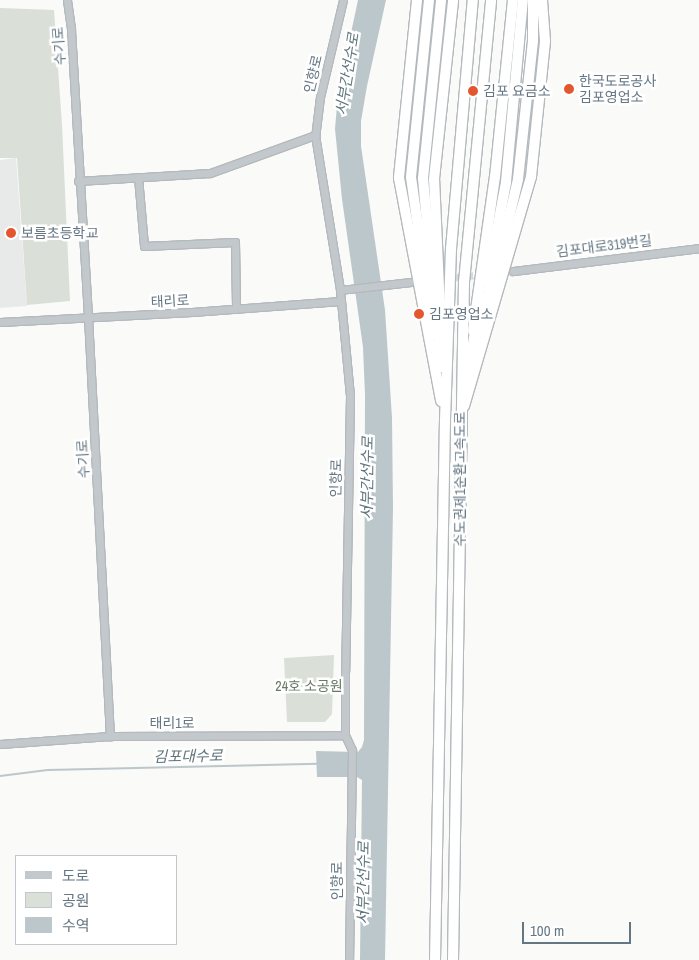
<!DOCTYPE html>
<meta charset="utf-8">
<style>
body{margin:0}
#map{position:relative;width:699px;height:960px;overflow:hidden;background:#fafaf8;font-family:"Archivo Narrow","Noto Sans KR",sans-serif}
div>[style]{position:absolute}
.built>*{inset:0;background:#e8e9e9}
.green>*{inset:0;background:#dadfd7}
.water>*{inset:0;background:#bbc7cb}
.stream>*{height:2px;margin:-1px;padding:0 1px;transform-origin:1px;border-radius:1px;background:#bbc7cb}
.minor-tunnel>*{height:7px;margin-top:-3.5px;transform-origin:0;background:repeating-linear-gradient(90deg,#d5d9db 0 7px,transparent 0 10.5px)}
.roads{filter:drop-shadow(1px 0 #b4b9bd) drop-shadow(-1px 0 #b4b9bd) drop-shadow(0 1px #b4b9bd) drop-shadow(0 -1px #b4b9bd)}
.minor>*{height:7px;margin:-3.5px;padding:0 3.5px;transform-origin:3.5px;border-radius:3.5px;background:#c3c8cc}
.highway>*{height:10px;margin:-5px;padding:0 5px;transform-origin:5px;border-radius:5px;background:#fff}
.dots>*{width:14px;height:14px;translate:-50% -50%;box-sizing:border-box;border:2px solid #fff;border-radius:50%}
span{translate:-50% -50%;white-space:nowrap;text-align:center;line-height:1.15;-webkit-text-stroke:5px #fff;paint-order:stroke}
.street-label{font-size:14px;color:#657683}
.poi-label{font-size:14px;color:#657683}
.left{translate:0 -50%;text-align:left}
.park-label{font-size:14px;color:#687a64}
.water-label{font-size:15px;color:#60757c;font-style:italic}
.legend{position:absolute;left:15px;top:855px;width:162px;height:90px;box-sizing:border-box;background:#fff;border:1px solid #c1c8cd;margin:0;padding:6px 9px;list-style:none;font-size:15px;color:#657683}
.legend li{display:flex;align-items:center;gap:10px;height:25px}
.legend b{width:25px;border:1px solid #c1c8cd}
.scale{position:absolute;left:522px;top:922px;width:109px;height:22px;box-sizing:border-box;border:2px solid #657683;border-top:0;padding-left:6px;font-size:15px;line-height:18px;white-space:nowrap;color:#657683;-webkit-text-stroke:4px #fff;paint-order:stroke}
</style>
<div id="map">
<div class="built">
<div style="clip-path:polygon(16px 158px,27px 306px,0 308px,0 160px)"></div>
</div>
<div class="green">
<div style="clip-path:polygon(0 8px,54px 10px,62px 125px,70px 301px,27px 305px,17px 158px,0 158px)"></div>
<div style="clip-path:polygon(334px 655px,332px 714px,325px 722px,287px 722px,284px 658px)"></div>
</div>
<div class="water">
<div style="clip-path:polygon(358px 0,386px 0,367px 86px,361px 121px,361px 146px,385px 310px,392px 418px,393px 508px,385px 960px,360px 960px,362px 780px,357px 777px,317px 777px,316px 751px,358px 752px,362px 747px,364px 740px,365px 395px,363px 347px,342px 199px,335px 129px,338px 94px)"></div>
</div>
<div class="stream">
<div style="left:0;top:776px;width:48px;rotate:-7.1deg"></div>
<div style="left:48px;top:770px;width:270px;rotate:-1.3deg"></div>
</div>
<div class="minor-tunnel">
<div style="left:435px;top:280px;width:49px;rotate:-7deg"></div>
</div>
<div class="roads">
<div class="minor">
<div style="left:67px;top:0;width:30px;rotate:82deg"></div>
<div style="left:71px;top:30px;width:288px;rotate:86.6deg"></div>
<div style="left:88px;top:317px;width:420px;rotate:87deg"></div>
<div style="left:343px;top:0;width:100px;rotate:103.3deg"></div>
<div style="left:320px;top:97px;width:38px;rotate:97deg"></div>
<div style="left:315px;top:135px;width:157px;rotate:80.8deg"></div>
<div style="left:340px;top:290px;width:106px;rotate:84.6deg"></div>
<div style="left:350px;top:396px;width:275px;rotate:91deg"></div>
<div style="left:345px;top:671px;width:64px;rotate:90deg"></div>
<div style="left:345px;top:735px;width:17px;rotate:65deg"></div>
<div style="left:352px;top:750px;width:210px;rotate:90.8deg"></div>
<div style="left:138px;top:177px;width:69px;rotate:85deg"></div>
<div style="left:144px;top:246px;width:91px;rotate:-2.5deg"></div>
<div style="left:235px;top:242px;width:67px;rotate:89.1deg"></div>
<div style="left:78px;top:181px;width:132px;rotate:-3.5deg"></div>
<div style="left:210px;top:173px;width:112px;rotate:-19.9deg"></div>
<div style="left:513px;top:271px;width:187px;rotate:-7deg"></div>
<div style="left:340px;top:290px;width:70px;rotate:-6.5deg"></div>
<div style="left:0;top:322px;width:192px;rotate:-3deg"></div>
<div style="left:192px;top:312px;width:149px;rotate:-4.2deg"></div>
<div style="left:0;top:744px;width:110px;rotate:-4.2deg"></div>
<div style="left:110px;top:736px;width:235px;rotate:-0.2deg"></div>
</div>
<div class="highway">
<div style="left:417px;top:0;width:179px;rotate:95.8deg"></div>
<div style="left:399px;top:178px;width:227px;rotate:79.3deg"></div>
<div style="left:487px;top:283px;width:103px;rotate:-79.3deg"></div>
<div style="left:506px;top:182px;width:183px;rotate:-84.7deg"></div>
<div style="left:429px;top:285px;width:50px;rotate:83.2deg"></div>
<div style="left:493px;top:286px;width:110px;rotate:-76.8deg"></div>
<div style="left:518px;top:179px;width:140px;rotate:-83.8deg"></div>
<div style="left:533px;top:40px;width:40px;rotate:-90deg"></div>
<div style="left:433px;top:290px;width:112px;rotate:-95.1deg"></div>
<div style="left:423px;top:178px;width:179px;rotate:-84.2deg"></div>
<div style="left:427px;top:291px;width:115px;rotate:-98deg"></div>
<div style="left:411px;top:177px;width:178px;rotate:-84.2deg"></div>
<div style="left:439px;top:327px;width:40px;rotate:87.1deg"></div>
<div style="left:473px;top:331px;width:156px;rotate:-81.9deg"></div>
<div style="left:495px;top:177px;width:178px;rotate:-84.2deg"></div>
<div style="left:441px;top:332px;width:153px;rotate:-92.6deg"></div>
<div style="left:434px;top:179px;width:180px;rotate:-83.9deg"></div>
<div style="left:479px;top:335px;width:56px;rotate:-77.7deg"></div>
<div style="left:468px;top:373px;width:48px;rotate:-80.3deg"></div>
<div style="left:464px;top:406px;width:239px;rotate:-73.7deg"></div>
<div style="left:531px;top:177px;width:137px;rotate:-84.1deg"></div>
<div style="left:545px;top:41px;width:41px;rotate:-94.2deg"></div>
<div style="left:435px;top:960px;width:540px;rotate:-88.94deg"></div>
<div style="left:445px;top:420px;width:171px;rotate:-88deg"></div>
<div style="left:451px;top:249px;width:250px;rotate:-85deg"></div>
<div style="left:453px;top:960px;width:678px;rotate:-89.07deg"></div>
<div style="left:464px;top:282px;width:283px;rotate:-84.5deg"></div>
</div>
</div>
<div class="dots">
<div style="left:569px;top:89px;background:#e4572e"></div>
<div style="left:473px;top:91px;background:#e4572e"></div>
<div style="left:11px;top:233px;background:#e4572e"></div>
<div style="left:419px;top:314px;background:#e4572e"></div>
</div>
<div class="street-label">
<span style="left:59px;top:46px;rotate:-94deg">수기로</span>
<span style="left:313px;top:74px;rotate:-77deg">인향로</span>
<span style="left:604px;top:246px;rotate:-7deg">김포대로319번길</span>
<span style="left:170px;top:301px;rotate:-3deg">태리로</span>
<span style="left:83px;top:459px;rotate:-93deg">수기로</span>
<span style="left:336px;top:478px;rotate:-89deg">인향로</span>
<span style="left:460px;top:479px;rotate:-90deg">수도권제1순환고속도로</span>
<span style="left:172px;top:723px">태리1로</span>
<span style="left:337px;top:881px;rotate:-90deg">인향로</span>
</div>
<div class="poi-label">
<span class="left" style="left:579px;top:89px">한국도로공사<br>김포영업소</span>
<span class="left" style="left:483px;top:91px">김포 요금소</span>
<span class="left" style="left:21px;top:233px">보름초등학교</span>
<span class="left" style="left:429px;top:314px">김포영업소</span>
</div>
<div class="park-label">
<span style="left:309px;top:686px">24호 소공원</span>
</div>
<div class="water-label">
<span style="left:347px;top:74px;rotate:-81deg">서부간선수로</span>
<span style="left:367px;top:478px;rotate:-89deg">서부간선수로</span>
<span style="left:188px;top:756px;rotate:-1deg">김포대수로</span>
<span style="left:363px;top:883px;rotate:-89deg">서부간선수로</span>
</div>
<ul class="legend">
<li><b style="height:6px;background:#c3c8cc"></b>도로</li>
<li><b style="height:14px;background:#dadfd7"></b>공원</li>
<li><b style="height:14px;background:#bbc7cb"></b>수역</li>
</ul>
<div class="scale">100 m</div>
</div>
